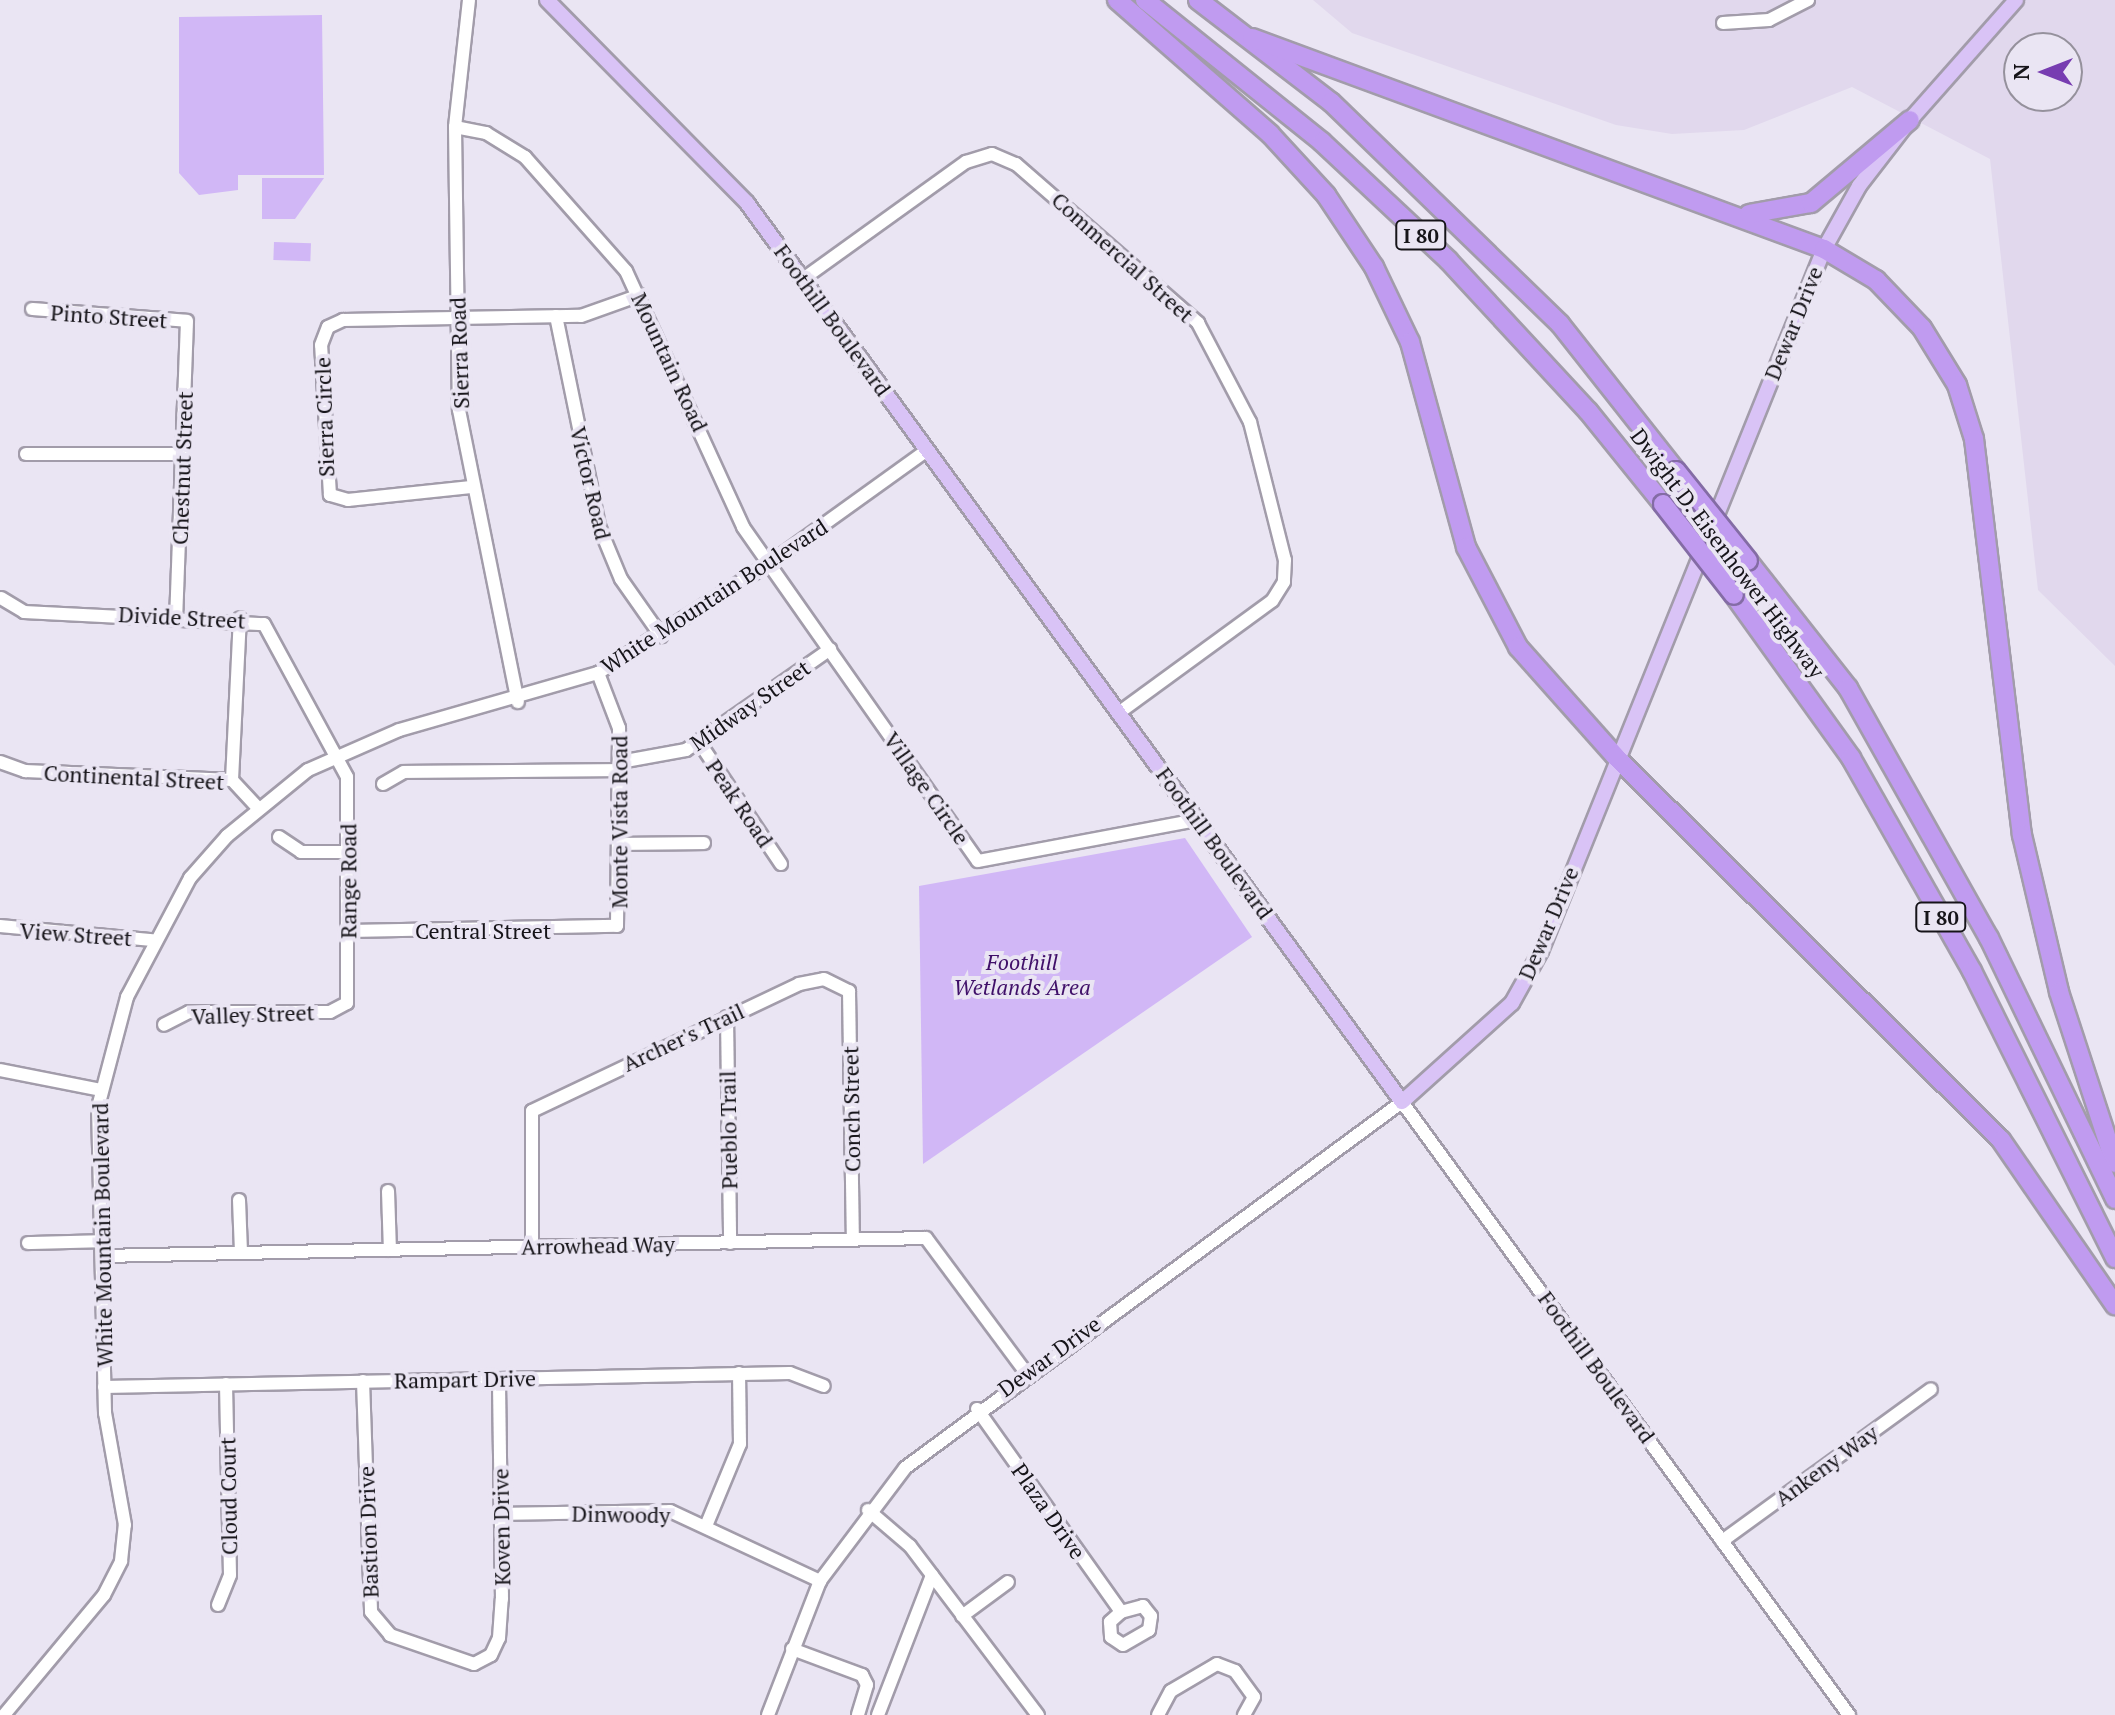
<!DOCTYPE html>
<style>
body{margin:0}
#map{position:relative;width:2115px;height:1715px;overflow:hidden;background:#eae5f3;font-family:"PT Serif",serif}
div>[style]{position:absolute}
.built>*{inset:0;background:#e1d8ed}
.green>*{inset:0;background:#d1b7f6;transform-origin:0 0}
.roads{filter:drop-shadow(2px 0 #a29caa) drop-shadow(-2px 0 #a29caa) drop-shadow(0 2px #a29caa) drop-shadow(0 -2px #a29caa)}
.minor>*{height:12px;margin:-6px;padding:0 6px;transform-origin:6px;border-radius:6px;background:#fff}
.major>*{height:14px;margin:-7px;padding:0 7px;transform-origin:7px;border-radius:7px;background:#d9c3f6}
.highway>*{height:18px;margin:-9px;padding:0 9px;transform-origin:9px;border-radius:9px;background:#c09bf0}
.bridges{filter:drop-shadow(2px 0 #846ca5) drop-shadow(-2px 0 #846ca5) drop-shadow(0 2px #846ca5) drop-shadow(0 -2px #846ca5)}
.highway-bridge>*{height:18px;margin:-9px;padding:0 9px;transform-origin:9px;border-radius:9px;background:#c09bf0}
span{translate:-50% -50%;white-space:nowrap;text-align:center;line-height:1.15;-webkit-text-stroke:8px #eae5f3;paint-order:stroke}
.shield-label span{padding:2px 6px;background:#eae5f3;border:2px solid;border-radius:6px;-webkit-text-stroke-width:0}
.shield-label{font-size:20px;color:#161419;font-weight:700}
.street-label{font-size:22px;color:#161419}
.park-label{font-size:22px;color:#401069;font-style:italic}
.north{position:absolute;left:2003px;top:32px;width:80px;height:80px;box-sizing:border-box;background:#eae5f3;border:2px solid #95919c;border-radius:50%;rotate:270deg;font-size:22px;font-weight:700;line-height:32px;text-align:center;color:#161419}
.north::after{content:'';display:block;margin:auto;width:28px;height:36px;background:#773cb1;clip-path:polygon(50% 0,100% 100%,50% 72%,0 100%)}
</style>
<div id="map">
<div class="built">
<div style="clip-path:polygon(evenodd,1313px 0,2115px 0,2115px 666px,2038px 590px,1990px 159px,1852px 87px,1744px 130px,1672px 134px,1616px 125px,1352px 33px,1313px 0,2019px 48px,2067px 48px,2067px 96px,2019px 96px,2019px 48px)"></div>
</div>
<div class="green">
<div style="clip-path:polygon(322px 15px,324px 175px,238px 175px,238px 190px,199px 195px,179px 173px,179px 17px)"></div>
<div style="clip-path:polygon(262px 178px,324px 178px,295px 219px,262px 219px)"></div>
<div style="left:274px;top:242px;width:37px;height:18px;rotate:2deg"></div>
<div style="clip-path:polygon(1185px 838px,1252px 937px,923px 1164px,919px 886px)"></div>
</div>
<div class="roads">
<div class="minor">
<div style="left:469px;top:0;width:128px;rotate:96.3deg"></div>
<div style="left:455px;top:127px;width:283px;rotate:89.2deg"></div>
<div style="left:459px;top:410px;width:298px;rotate:78.6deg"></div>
<div style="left:1723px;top:23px;width:46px;rotate:-3.7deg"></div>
<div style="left:1769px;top:20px;width:44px;rotate:-27.1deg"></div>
<div style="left:455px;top:127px;width:32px;rotate:11deg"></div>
<div style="left:486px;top:133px;width:46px;rotate:31.6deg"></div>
<div style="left:525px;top:157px;width:152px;rotate:48.5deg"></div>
<div style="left:626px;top:271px;width:281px;rotate:65.4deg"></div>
<div style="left:743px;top:527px;width:408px;rotate:54.9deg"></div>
<div style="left:978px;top:861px;width:224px;rotate:-10.6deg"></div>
<div style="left:803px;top:279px;width:201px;rotate:-35.7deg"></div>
<div style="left:966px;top:162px;width:27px;rotate:-17deg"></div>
<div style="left:992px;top:154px;width:26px;rotate:23deg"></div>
<div style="left:1016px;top:164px;width:242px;rotate:41.1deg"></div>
<div style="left:1198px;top:323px;width:112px;rotate:62.3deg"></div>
<div style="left:1250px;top:422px;width:142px;rotate:75.8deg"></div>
<div style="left:1285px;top:560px;width:22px;rotate:93deg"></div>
<div style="left:1284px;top:582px;width:22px;rotate:122deg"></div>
<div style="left:1272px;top:601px;width:188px;rotate:143.9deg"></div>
<div style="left:32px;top:309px;width:155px;rotate:4.4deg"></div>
<div style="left:187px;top:321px;width:295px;rotate:92.1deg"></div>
<div style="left:556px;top:316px;width:214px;rotate:78.4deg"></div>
<div style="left:599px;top:526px;width:57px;rotate:67.5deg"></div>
<div style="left:621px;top:579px;width:70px;rotate:54.9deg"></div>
<div style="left:26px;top:454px;width:157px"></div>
<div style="left:471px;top:487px;width:124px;rotate:174deg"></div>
<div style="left:348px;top:500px;width:19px;rotate:-164deg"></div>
<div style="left:330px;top:495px;width:150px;rotate:-93.4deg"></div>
<div style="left:321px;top:345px;width:19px;rotate:-69deg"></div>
<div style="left:328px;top:327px;width:17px;rotate:-25deg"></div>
<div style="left:343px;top:320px;width:238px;rotate:-1deg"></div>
<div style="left:581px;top:316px;width:63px;rotate:-19.6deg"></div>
<div style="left:1px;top:598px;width:27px;rotate:31deg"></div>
<div style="left:24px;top:612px;width:240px;rotate:2.9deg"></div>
<div style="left:264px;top:624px;width:174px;rotate:61.5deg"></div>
<div style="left:347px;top:777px;width:226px;rotate:90deg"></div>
<div style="left:347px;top:1003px;width:19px;rotate:152deg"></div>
<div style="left:330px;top:1012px;width:141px;rotate:180deg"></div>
<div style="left:189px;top:1012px;width:28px;rotate:153deg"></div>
<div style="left:699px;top:742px;width:147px;rotate:56.1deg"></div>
<div style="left:0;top:762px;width:27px;rotate:20deg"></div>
<div style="left:25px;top:771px;width:207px;rotate:2.5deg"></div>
<div style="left:232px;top:780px;width:38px;rotate:47deg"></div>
<div style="left:620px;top:762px;width:67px;rotate:-10.3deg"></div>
<div style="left:686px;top:750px;width:176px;rotate:-35deg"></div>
<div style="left:232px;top:780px;width:162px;rotate:-87.2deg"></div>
<div style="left:383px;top:784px;width:24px;rotate:-30deg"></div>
<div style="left:404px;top:772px;width:216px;rotate:-0.5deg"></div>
<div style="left:279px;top:837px;width:27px;rotate:34deg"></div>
<div style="left:301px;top:852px;width:47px"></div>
<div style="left:621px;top:844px;width:83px;rotate:-0.7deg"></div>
<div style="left:0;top:926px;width:153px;rotate:5.3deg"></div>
<div style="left:349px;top:931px;width:268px;rotate:-1.1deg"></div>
<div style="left:617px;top:926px;width:198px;rotate:-89.4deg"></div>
<div style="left:619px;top:728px;width:59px;rotate:-110.9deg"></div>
<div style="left:727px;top:1017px;width:226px;rotate:89.2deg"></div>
<div style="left:0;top:1070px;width:103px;rotate:11.2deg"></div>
<div style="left:388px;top:1191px;width:59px;rotate:88.1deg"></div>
<div style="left:239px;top:1200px;width:53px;rotate:87.8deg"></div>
<div style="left:28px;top:1243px;width:74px;rotate:-1.5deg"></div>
<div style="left:532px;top:1247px;width:136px;rotate:-90deg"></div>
<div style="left:532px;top:1111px;width:296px;rotate:-25.4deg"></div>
<div style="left:799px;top:984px;width:25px;rotate:-11deg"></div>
<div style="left:824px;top:979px;width:28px;rotate:26deg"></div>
<div style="left:849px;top:991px;width:249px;rotate:89.1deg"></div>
<div style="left:102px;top:1256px;width:824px;rotate:-1.25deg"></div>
<div style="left:926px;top:1238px;width:169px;rotate:53.4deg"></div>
<div style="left:363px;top:1381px;width:231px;rotate:88deg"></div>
<div style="left:371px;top:1612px;width:30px;rotate:50deg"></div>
<div style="left:390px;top:1635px;width:89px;rotate:19deg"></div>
<div style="left:474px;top:1664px;width:19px;rotate:-28deg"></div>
<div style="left:491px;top:1655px;width:19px;rotate:-65deg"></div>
<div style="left:499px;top:1638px;width:39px;rotate:-86deg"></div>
<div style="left:502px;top:1599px;width:220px;rotate:-90.8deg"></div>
<div style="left:104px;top:1387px;width:686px;rotate:-1.17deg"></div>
<div style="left:790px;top:1373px;width:36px;rotate:21deg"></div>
<div style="left:977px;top:1409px;width:249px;rotate:54.6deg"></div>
<div style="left:1121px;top:1612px;width:15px;rotate:138deg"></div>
<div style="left:1110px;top:1622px;width:15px;rotate:86deg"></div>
<div style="left:1111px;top:1637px;width:14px;rotate:34deg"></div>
<div style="left:1123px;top:1645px;width:30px;rotate:-30deg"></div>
<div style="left:1149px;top:1630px;width:14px;rotate:-82deg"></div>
<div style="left:1151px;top:1616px;width:13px;rotate:-129deg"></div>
<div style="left:1143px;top:1606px;width:23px;rotate:165deg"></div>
<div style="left:868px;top:1510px;width:55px;rotate:40.6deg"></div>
<div style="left:910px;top:1546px;width:212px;rotate:52.9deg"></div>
<div style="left:502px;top:1514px;width:168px;rotate:-1deg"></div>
<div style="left:670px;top:1511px;width:166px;rotate:25deg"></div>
<div style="left:706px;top:1526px;width:89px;rotate:-67.5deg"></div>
<div style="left:740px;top:1444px;width:71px;rotate:-90.8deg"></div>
<div style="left:1722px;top:1541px;width:258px;rotate:-36deg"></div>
<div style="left:218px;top:1605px;width:32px;rotate:-68deg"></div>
<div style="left:230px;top:1575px;width:191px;rotate:-91.2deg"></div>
<div style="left:962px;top:1616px;width:57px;rotate:-36.5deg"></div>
<div style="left:792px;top:1649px;width:75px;rotate:20.4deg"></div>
<div style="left:862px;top:1675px;width:11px;rotate:63deg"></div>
<div style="left:867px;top:1685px;width:31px;rotate:107deg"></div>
<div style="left:4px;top:1715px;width:156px;rotate:-50.2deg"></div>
<div style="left:104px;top:1595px;width:38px;rotate:-63deg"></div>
<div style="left:121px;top:1561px;width:36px;rotate:-84deg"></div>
<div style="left:125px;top:1525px;width:114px;rotate:-100.1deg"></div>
<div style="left:105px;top:1413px;width:306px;rotate:-91.3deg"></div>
<div style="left:98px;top:1107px;width:114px;rotate:-75.2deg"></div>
<div style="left:127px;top:997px;width:135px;rotate:-62.1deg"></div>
<div style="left:190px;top:878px;width:56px;rotate:-48.6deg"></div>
<div style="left:227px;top:836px;width:104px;rotate:-39.2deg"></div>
<div style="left:308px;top:770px;width:99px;rotate:-23.7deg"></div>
<div style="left:399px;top:730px;width:207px;rotate:-16deg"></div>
<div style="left:598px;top:673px;width:204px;rotate:-32.6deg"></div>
<div style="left:770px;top:563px;width:193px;rotate:-35.7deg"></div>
<div style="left:768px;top:1715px;width:144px;rotate:-68.8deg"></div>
<div style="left:820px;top:1581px;width:141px;rotate:-53deg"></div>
<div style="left:905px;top:1468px;width:617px;rotate:-36.37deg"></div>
<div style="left:1402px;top:1102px;width:759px;rotate:53.9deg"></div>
<div style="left:878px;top:1715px;width:150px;rotate:-68.9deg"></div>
<div style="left:1158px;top:1715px;width:27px;rotate:-62deg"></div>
<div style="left:1171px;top:1691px;width:53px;rotate:-30.4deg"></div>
<div style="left:1217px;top:1664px;width:19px;rotate:21deg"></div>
<div style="left:1235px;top:1671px;width:32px;rotate:54deg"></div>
<div style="left:1254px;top:1697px;width:21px;rotate:119deg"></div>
</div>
<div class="major">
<div style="left:547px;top:0;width:285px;rotate:45.4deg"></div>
<div style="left:747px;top:203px;width:1112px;rotate:53.92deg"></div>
<div style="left:1402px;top:1102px;width:148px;rotate:-42deg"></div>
<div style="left:1512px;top:1003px;width:60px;rotate:-60.9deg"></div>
<div style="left:1541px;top:951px;width:757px;rotate:-68.04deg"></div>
<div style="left:1824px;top:249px;width:72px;rotate:-60.9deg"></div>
<div style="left:1859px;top:186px;width:83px;rotate:-52.3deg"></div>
<div style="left:1910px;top:120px;width:160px;rotate:-48.5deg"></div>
</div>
<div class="highway">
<div style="left:1117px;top:0;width:203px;rotate:41.2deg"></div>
<div style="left:1270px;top:134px;width:83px;rotate:47.4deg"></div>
<div style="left:1326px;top:195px;width:87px;rotate:56.3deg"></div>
<div style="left:1374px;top:267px;width:83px;rotate:64.4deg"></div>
<div style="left:1410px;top:342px;width:213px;rotate:74.7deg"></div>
<div style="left:1466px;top:547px;width:113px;rotate:62.5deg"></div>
<div style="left:1518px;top:647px;width:146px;rotate:48.3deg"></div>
<div style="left:1615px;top:756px;width:544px;rotate:44.85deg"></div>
<div style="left:2001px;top:1140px;width:201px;rotate:55.4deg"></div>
<div style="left:1145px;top:0;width:227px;rotate:38.7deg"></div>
<div style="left:1322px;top:142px;width:173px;rotate:43.1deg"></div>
<div style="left:1448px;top:260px;width:206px;rotate:47.2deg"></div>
<div style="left:1588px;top:411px;width:119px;rotate:51.1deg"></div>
<div style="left:1198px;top:0;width:168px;rotate:37.5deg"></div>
<div style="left:1331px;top:102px;width:319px;rotate:44.1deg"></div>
<div style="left:1560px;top:324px;width:187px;rotate:51.7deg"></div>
<div style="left:1252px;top:38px;width:610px;rotate:20.25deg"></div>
<div style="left:1824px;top:249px;width:61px;rotate:30.8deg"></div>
<div style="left:1876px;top:280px;width:66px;rotate:46.2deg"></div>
<div style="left:1922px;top:328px;width:67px;rotate:58.4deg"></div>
<div style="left:1957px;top:385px;width:57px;rotate:72.5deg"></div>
<div style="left:1974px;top:439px;width:399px;rotate:83.1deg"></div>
<div style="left:2022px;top:835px;width:161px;rotate:76.7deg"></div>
<div style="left:2059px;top:992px;width:180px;rotate:71.9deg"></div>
<div style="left:1749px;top:214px;width:63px;rotate:-10.1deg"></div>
<div style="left:1811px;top:203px;width:129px;rotate:-40deg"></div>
<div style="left:1748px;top:561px;width:162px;rotate:51.8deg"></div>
<div style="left:1848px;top:688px;width:287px;rotate:60.6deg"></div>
<div style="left:1989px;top:938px;width:290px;rotate:64.2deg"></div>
<div style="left:1734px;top:595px;width:201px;rotate:54.3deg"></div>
<div style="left:1851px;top:758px;width:245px;rotate:60.4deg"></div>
<div style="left:1972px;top:971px;width:321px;rotate:63.5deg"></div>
</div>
</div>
<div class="bridges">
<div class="highway-bridge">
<div style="left:1676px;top:471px;width:115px;rotate:51.3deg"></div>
<div style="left:1663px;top:504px;width:115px;rotate:52deg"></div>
</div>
</div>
<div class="shield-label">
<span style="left:1421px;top:235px">I 80</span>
<span style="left:1941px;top:917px">I 80</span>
</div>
<div class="street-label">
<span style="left:1123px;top:257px;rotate:42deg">Commercial Street</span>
<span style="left:109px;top:316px;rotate:4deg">Pinto Street</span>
<span style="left:833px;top:320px;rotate:54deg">Foothill Boulevard</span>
<span style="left:1793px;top:323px;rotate:-68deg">Dewar Drive</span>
<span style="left:459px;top:353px;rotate:-92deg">Sierra Road</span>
<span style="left:670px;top:362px;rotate:65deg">Mountain Road</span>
<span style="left:324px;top:417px;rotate:-92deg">Sierra Circle</span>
<span style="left:182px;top:468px;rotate:-88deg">Chestnut Street</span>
<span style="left:591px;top:483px;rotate:77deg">Victor Road</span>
<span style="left:1728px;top:553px;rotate:53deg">Dwight D. Eisenhower Highway</span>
<span style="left:714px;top:596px;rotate:-33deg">White Mountain Boulevard</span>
<span style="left:182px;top:617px;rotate:3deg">Divide Street</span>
<span style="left:750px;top:705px;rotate:-35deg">Midway Street</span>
<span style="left:134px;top:777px;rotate:3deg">Continental Street</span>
<span style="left:927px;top:788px;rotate:55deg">Village Circle</span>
<span style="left:740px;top:803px;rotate:56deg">Peak Road</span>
<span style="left:619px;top:822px;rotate:-90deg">Monte Vista Road</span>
<span style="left:1215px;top:843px;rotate:54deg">Foothill Boulevard</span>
<span style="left:348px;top:881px;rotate:-90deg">Range Road</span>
<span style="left:1548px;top:923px;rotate:-67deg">Dewar Drive</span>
<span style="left:483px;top:931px">Central Street</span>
<span style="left:76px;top:934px;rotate:4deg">View Street</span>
<span style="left:253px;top:1014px;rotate:-2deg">Valley Street</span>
<span style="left:683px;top:1037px;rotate:-25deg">Archer's Trail</span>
<span style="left:851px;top:1109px;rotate:-91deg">Conch Street</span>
<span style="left:728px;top:1130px;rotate:-91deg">Pueblo Trail</span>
<span style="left:102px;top:1235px;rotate:-91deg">White Mountain Boulevard</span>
<span style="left:598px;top:1245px;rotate:-1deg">Arrowhead Way</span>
<span style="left:1049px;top:1356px;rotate:-36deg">Dewar Drive</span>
<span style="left:1597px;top:1367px;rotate:54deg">Foothill Boulevard</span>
<span style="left:465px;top:1379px;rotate:-1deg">Rampart Drive</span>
<span style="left:1826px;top:1465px;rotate:-36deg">Ankeny Way</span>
<span style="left:228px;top:1496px;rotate:-91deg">Cloud Court</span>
<span style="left:1049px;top:1511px;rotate:55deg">Plaza Drive</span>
<span style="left:621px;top:1514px;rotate:1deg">Dinwoody</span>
<span style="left:501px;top:1527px;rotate:-91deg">Koven Drive</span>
<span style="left:368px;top:1532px;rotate:-92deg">Bastion Drive</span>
</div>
<div class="park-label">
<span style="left:1022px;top:974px">Foothill<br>Wetlands Area</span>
</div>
<div class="north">N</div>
</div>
